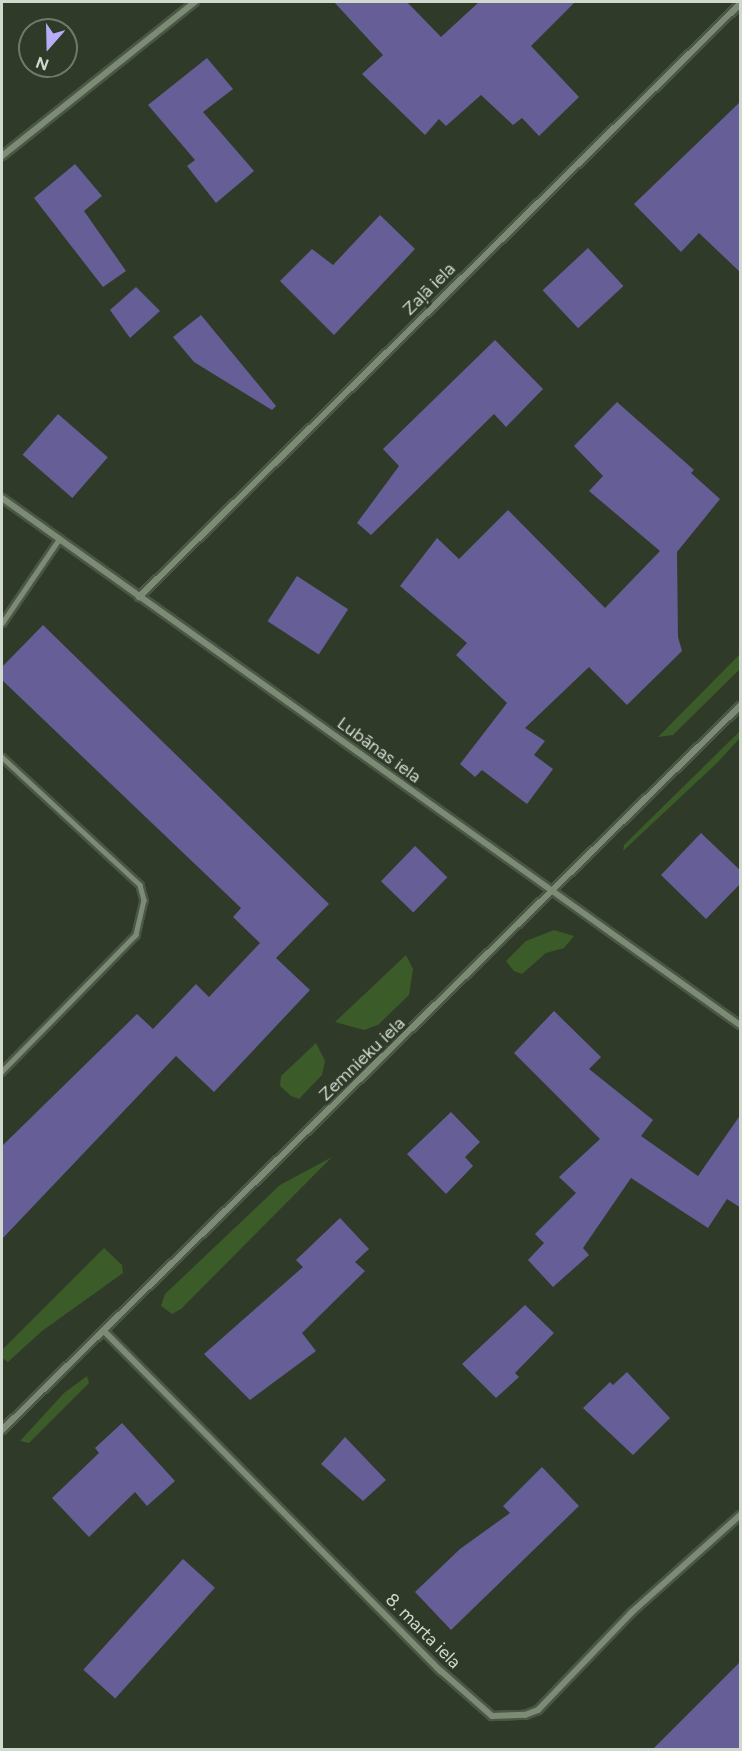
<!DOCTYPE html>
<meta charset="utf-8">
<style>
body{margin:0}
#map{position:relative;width:742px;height:1751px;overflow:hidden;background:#2f3a29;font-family:Figtree,sans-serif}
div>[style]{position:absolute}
.green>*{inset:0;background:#3b5b29}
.building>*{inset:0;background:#665e96;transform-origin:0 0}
.roads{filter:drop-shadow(2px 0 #4c5647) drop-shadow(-2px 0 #4c5647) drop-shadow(0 2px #4c5647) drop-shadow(0 -2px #4c5647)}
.lane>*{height:4.5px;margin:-2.25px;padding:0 2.25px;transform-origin:2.25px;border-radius:2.25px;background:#7c8c74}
.street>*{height:6px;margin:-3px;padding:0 3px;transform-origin:3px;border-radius:3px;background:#7c8c74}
span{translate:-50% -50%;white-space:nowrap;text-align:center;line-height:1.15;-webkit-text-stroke:6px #2f3a29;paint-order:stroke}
.street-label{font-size:18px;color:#d1d8cd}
.frame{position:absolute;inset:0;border:3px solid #d1d8cd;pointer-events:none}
.north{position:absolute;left:18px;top:18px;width:60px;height:60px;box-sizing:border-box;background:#2f3a29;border:2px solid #70796b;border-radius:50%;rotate:200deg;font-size:16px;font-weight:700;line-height:24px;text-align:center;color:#d1d8cd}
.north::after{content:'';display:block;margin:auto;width:21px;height:27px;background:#b6acf8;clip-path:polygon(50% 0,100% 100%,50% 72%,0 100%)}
</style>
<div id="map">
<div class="green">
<div style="clip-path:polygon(740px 654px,740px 669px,673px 735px,658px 737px)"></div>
<div style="clip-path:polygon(740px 731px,740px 738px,717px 763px,623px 851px,624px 845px)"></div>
<div style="clip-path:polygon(554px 930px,574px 936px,564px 948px,546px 953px,522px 974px,514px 971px,506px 961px,526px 941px)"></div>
<div style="clip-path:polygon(406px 955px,413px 969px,409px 995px,378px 1025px,364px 1030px,335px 1022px)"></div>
<div style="clip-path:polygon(316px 1043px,325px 1061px,322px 1075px,299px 1099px,291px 1096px,280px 1086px,281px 1076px)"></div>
<div style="clip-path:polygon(332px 1157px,181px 1309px,172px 1314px,161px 1306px,165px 1294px,280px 1185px)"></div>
<div style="clip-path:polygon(104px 1248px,122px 1265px,123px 1273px,42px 1331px,8px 1362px,2px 1358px,2px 1350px)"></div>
<div style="clip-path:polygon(87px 1376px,89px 1383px,29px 1443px,20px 1441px,64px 1393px)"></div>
</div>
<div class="building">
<div style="clip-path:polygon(334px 2px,407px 2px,441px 37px,479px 2px,575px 2px,531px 46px,579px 97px,539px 136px,522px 118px,513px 125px,481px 95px,446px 126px,439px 119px,425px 135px,362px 74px,383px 55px)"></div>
<div style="clip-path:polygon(207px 58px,233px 89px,203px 112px,254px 171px,216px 203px,187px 166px,195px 160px,148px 105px)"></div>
<div style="clip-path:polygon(741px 101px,741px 273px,699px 233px,681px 252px,634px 204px)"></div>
<div style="clip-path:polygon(75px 164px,102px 196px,84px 211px,126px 271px,103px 287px,34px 198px)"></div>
<div style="clip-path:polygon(380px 215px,415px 249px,334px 335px,280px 281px,312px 249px,333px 265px)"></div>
<div style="left:588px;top:248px;width:52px;height:62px;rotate:47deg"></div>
<div style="clip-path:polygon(136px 287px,160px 311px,130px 338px,110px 310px)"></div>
<div style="clip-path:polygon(201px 315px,276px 406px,272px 410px,194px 362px,173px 337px)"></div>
<div style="clip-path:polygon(495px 340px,543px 389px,506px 427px,494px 414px,371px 535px,357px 523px,399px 466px,383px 449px)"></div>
<div style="clip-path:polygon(617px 402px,694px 470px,691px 473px,720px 499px,677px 552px,678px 637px,682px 651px,627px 705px,589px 667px,525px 728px,545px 741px,534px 755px,553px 769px,527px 804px,482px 770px,475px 777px,460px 764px,507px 703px,456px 655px,467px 643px,400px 586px,437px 538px,459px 559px,508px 510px,605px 608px,660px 551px,589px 491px,603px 476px,574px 446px)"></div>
<div style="left:58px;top:414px;width:66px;height:54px;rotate:41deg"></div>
<div style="left:297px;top:576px;width:61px;height:54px;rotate:33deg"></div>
<div style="clip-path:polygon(43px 625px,329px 904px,276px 958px,310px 990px,214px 1092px,176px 1056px,2px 1239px,2px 1146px,137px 1014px,153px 1029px,196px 984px,209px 997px,260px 943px,233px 917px,241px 908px,2px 680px,2px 667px)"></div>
<div style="clip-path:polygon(701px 833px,741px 871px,741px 883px,706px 919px,661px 875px)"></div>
<div style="left:415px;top:846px;width:45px;height:49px;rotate:44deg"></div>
<div style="clip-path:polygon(554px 1011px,601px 1057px,589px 1069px,653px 1120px,641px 1136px,698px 1176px,741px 1114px,741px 1208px,727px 1199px,708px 1228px,631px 1178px,583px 1248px,589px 1255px,553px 1287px,528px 1260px,544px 1243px,535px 1234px,576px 1193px,559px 1177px,600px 1139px,514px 1053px)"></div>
<div style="clip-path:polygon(451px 1112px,480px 1142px,465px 1157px,473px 1166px,446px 1194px,407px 1154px)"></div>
<div style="clip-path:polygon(340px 1218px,369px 1249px,355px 1262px,365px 1271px,302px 1333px,316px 1351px,250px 1400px,204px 1354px,303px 1267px,296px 1260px)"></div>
<div style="clip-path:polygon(525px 1305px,554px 1333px,515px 1373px,519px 1377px,496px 1398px,462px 1364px)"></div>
<div style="clip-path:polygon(627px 1372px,670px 1418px,633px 1455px,583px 1408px,610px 1382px,613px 1385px)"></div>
<div style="clip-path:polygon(122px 1423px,175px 1481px,147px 1506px,135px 1492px,89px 1537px,52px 1498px,99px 1453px,95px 1448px)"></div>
<div style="clip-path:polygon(345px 1437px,386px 1480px,363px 1501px,321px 1464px)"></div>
<div style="clip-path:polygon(542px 1467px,579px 1506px,451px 1630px,415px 1592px,460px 1549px,510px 1513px,503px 1506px)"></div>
<div style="left:183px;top:1559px;width:43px;height:149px;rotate:42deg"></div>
<div style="clip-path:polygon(741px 1661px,741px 1749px,653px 1749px)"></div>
</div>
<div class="roads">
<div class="lane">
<div style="left:2px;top:623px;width:102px;rotate:-55.8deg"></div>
<div style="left:2px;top:757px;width:188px;rotate:42.8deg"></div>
<div style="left:140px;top:885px;width:16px;rotate:75deg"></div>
<div style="left:144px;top:900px;width:36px;rotate:103deg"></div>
<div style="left:136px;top:935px;width:192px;rotate:134.4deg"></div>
</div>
<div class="street">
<div style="left:2px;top:156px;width:247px;rotate:-38.6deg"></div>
<div style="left:2px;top:498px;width:907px;rotate:35.53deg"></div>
<div style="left:139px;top:597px;width:844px;rotate:-44.62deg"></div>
<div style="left:104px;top:1331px;width:479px;rotate:45.3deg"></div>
<div style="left:441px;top:1671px;width:68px;rotate:41.4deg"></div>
<div style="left:492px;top:1716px;width:33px;rotate:-2deg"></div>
<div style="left:525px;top:1715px;width:14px;rotate:-21deg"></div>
<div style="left:538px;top:1710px;width:136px;rotate:-46.2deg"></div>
<div style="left:632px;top:1612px;width:145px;rotate:-41.9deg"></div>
<div style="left:2px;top:1430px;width:1034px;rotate:-44.45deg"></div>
</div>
</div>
<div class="street-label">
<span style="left:429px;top:289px;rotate:-45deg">Zaļā iela</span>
<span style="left:379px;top:750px;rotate:36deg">Lubānas iela</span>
<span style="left:362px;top:1059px;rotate:-44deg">Zemnieku iela</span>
<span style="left:423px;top:1631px;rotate:45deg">8. marta iela</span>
</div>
<div class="frame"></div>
<div class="north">N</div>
</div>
